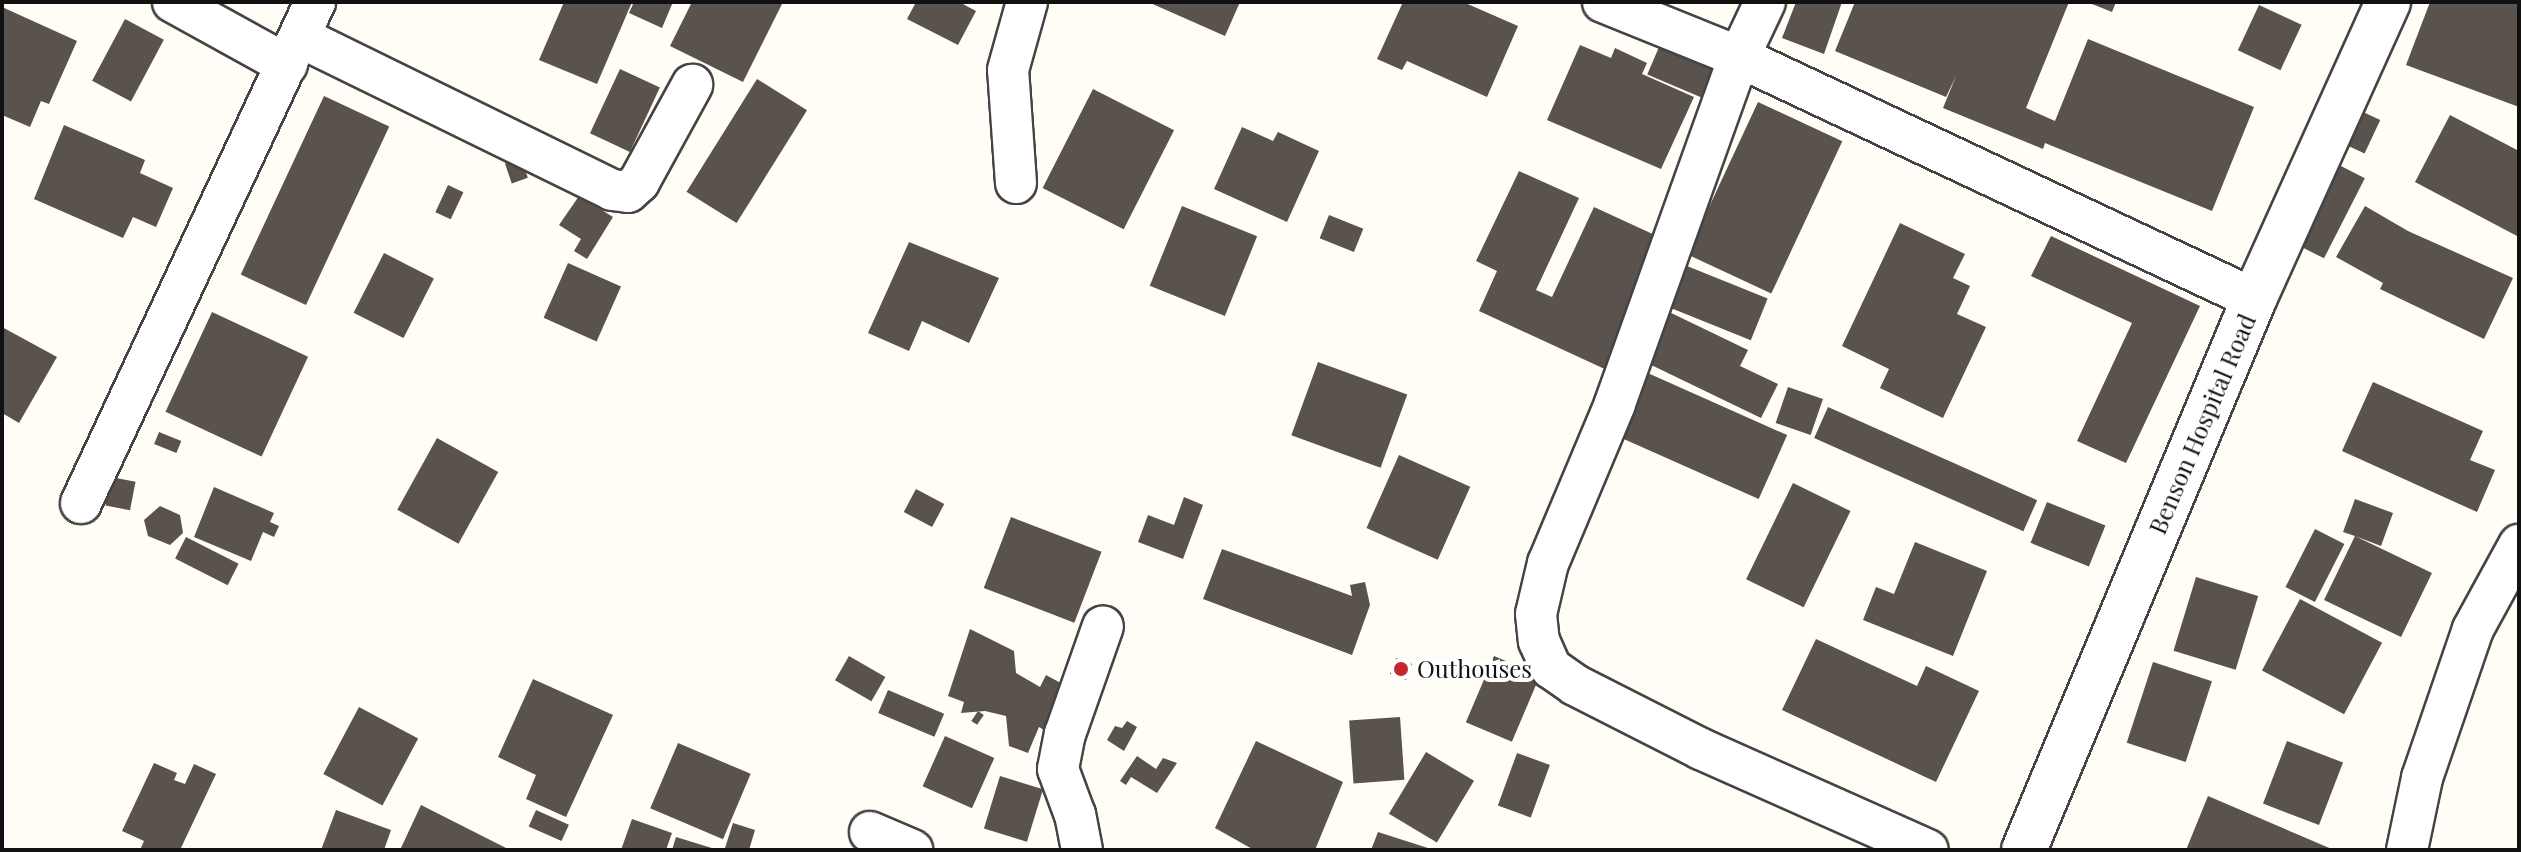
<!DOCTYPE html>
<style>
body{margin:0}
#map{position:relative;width:2521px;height:852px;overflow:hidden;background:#fffdf5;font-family:"Playfair Display",serif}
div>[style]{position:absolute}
.building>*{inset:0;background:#5a524d;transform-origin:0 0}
.roads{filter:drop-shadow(2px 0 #444) drop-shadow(-2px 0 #444) drop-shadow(0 2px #444) drop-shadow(0 -2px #444)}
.minor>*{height:40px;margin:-20px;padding:0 20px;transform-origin:20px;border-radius:20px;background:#fff}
.tertiary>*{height:44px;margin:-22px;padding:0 22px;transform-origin:22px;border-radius:22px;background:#fff}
.dots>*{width:22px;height:22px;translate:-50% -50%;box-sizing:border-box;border:4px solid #fff;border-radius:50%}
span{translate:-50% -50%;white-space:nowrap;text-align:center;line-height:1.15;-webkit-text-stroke:8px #fff;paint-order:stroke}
.street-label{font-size:24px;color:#111}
.poi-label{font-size:24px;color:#111}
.left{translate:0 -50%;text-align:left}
.frame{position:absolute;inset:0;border:4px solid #111;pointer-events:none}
</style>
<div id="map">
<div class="building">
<div style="clip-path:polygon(564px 2px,632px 2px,597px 84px,539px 60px)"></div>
<div style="clip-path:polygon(634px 2px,673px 2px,662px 28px,629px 13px)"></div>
<div style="clip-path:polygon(692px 2px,783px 2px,743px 82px,670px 46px)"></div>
<div style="clip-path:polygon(916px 2px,959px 2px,976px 11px,958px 45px,907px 19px)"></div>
<div style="clip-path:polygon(1148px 2px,1240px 2px,1225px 36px)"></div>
<div style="clip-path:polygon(1403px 2px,1463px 2px,1518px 26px,1487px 97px,1407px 61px,1402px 70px,1377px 59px)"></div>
<div style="clip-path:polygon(1796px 2px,1842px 2px,1824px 54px,1782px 38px)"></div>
<div style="clip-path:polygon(1855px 2px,2069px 2px,2026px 108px,2055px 121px,2088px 39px,2254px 107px,2212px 211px,2045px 143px,2043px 149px,1943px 108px,1956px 76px,1946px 97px,1835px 51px)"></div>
<div style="clip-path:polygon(2087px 2px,2116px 2px,2112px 12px)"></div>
<div style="clip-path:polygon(2430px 2px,2519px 2px,2519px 107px,2406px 65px)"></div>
<div style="left:2259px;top:5px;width:47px;height:50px;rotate:25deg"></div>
<div style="clip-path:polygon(2px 7px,77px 41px,49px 104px,41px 101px,30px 127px,2px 115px)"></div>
<div style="left:125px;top:19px;width:44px;height:70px;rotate:28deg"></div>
<div style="clip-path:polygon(1580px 45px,1611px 58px,1615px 48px,1647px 63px,1642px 74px,1694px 97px,1661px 169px,1547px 120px)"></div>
<div style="left:1659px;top:47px;width:64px;height:30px;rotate:23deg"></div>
<div style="left:620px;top:69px;width:44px;height:71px;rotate:25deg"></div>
<div style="left:757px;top:79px;width:59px;height:133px;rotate:32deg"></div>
<div style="left:1093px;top:89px;width:91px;height:111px;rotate:27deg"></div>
<div style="left:324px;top:96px;width:72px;height:197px;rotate:25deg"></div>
<div style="left:1758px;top:102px;width:93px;height:168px;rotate:25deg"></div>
<div style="left:2363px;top:112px;width:19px;height:37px;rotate:25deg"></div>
<div style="clip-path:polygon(2450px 115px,2519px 151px,2517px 236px,2415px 182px)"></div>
<div style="clip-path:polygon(64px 125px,145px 160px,140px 173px,173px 188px,156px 227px,133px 217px,123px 238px,34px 199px)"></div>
<div style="clip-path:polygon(1242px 127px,1273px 141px,1278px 132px,1319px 151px,1287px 222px,1214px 189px)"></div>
<div style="left:521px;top:158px;width:21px;height:17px;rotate:71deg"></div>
<div style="left:2339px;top:165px;width:29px;height:90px;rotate:27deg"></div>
<div style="clip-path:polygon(1519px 171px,1579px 198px,1536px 290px,1552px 297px,1594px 207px,1670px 242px,1609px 371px,1479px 311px,1497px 271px,1476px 261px)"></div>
<div style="left:448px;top:185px;width:17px;height:30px;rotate:25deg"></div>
<div style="clip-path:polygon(579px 196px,613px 217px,587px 259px,574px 251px,581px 239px,559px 225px)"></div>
<div style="left:1182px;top:206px;width:81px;height:86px;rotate:22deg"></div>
<div style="clip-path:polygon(2365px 206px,2408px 231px,2513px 278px,2484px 339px,2380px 289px,2383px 283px,2336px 257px)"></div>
<div style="left:1329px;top:215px;width:37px;height:25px;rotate:22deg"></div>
<div style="clip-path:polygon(1900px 223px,1965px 254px,1953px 278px,1970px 286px,1957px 314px,1986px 327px,1943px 418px,1880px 388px,1889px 369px,1842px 346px)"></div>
<div style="clip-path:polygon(2051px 236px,2200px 306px,2126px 463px,2077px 441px,2132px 323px,2031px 276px)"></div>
<div style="clip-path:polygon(909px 242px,999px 278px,969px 343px,922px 321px,909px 351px,868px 333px)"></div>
<div style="left:384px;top:253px;width:56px;height:67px;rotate:27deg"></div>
<div style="left:568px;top:263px;width:58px;height:60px;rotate:24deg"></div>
<div style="left:1687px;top:266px;width:87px;height:45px;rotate:22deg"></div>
<div style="clip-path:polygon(1667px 311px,1748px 350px,1740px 366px,1778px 384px,1761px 418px,1643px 361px)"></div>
<div style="left:212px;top:312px;width:106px;height:110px;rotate:25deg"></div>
<div style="clip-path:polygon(2px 327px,57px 357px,19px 423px,2px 413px)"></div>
<div style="left:1318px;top:362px;width:95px;height:78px;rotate:20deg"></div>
<div style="left:1641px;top:370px;width:160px;height:70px;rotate:24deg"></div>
<div style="clip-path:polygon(2373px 382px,2483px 431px,2470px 460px,2495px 470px,2477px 512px,2342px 451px)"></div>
<div style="left:1788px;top:387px;width:37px;height:38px;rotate:19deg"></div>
<div style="left:1828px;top:407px;width:229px;height:34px;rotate:24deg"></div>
<div style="left:159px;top:432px;width:24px;height:13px;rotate:22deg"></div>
<div style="left:437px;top:438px;width:70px;height:82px;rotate:29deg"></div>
<div style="left:1399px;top:455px;width:78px;height:80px;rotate:24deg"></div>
<div style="left:111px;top:477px;width:25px;height:29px;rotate:11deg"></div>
<div style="left:1793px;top:483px;width:64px;height:107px;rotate:26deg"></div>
<div style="clip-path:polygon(214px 487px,274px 513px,270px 522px,279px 526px,274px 537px,263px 532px,251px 561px,194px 537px)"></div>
<div style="left:916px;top:489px;width:32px;height:26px;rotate:28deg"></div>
<div style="clip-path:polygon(1184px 497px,1203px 505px,1183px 559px,1138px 542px,1148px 515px,1174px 525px)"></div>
<div style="clip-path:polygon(2355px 499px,2393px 513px,2381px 546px,2355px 536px,2432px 573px,2401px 637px,2324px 600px,2355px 536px,2343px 532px)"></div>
<div style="left:2047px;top:502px;width:63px;height:44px;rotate:22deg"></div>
<div style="clip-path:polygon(160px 506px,180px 515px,183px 533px,170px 545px,148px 536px,144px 520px)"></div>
<div style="left:1011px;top:517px;width:97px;height:76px;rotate:21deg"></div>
<div style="left:2315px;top:529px;width:33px;height:65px;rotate:27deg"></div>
<div style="left:186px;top:537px;width:59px;height:24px;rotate:27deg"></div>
<div style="clip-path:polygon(1915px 542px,1987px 571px,1953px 656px,1863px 620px,1876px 587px,1894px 594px)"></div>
<div style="clip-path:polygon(1222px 549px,1352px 596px,1350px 585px,1365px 582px,1370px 605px,1352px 655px,1203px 599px)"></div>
<div style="left:2196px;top:577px;width:65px;height:77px;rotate:17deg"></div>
<div style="left:2300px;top:599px;width:93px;height:81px;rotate:28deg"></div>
<div style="clip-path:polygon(970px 629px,1014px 651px,1016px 673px,1040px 687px,1046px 675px,1070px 688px,1050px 734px,1039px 727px,1028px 753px,1009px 746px,1006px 716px,985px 711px,961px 713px,964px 702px,948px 696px)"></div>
<div style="clip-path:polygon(1816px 639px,1917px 686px,1926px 666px,1979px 691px,1936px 782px,1782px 710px)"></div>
<div style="left:849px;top:656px;width:42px;height:28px;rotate:30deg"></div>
<div style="left:1494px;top:656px;width:50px;height:72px;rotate:23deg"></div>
<div style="left:1396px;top:658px;width:17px;height:17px;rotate:21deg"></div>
<div style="left:2153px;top:662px;width:62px;height:85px;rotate:18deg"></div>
<div style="clip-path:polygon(533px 679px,613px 715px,566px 817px,526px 799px,536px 775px,498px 757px)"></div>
<div style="left:888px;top:690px;width:61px;height:25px;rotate:23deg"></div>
<div style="left:359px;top:707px;width:67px;height:76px;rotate:28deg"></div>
<div style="left:978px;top:711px;width:7px;height:12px;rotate:34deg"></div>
<div style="left:1400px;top:717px;width:63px;height:51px;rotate:86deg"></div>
<div style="clip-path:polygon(1127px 721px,1137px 727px,1124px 751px,1107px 740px,1115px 726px,1122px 728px)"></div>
<div style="left:945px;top:736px;width:54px;height:55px;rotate:24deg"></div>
<div style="clip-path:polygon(1256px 741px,1343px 782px,1315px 850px,1254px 850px,1215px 828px)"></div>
<div style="left:2287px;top:741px;width:60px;height:67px;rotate:21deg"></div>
<div style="left:678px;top:743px;width:79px;height:71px;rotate:23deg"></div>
<div style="left:1426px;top:752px;width:56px;height:72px;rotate:31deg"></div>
<div style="left:1517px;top:753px;width:35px;height:56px;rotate:20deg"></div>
<div style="clip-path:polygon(1137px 756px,1156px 769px,1163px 758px,1177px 763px,1157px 793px,1131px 777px,1126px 785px,1120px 781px)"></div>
<div style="clip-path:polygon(154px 763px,177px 773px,174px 780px,185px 784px,194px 764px,216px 774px,180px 850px,140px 850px,144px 841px,122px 831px)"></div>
<div style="left:1000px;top:776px;width:45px;height:55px;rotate:17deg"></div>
<div style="clip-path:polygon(2208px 796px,2334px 850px,2186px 850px)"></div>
<div style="clip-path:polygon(421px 805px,510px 850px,400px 850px)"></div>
<div style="clip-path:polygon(336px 810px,391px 830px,384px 850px,321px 850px)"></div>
<div style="left:536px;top:810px;width:36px;height:18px;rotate:24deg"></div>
<div style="clip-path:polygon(632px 819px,672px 833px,666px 850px,621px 850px)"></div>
<div style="clip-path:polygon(733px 823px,755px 830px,749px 850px,725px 848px)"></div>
<div style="clip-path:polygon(1378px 832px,1431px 849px,1431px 850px,1371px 850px)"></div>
<div style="clip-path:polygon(676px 837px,715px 849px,715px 850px,672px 850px)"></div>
</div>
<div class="roads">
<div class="minor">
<div style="left:173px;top:2px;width:130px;rotate:28.9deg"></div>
<div style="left:1603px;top:2px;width:147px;rotate:22deg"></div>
<div style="left:1739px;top:57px;width:569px;rotate:25.17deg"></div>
<div style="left:1765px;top:2px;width:61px;rotate:115.3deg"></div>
<div style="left:1739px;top:57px;width:368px;rotate:109.7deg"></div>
<div style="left:1615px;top:404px;width:173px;rotate:112.8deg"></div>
<div style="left:1548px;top:563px;width:52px;rotate:103.2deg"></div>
<div style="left:1536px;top:614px;width:27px;rotate:84deg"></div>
<div style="left:1539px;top:641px;width:30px;rotate:66deg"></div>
<div style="left:1551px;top:668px;width:29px;rotate:35deg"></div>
<div style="left:1575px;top:685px;width:141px;rotate:26.9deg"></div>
<div style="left:1701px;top:749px;width:248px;rotate:24deg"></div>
<div style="left:300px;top:37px;width:347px;rotate:26.1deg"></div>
<div style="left:612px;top:190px;width:16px;rotate:7deg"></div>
<div style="left:628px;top:192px;width:15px;rotate:-42deg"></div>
<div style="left:639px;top:182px;width:111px;rotate:-61.3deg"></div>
<div style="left:1016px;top:183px;width:113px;rotate:-94deg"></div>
<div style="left:1008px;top:70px;width:71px;rotate:-74.4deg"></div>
<div style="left:81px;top:503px;width:553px;rotate:-64.96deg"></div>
<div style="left:870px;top:832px;width:46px;rotate:23.2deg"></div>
<div style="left:1082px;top:850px;width:36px;rotate:-101deg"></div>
<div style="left:1075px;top:815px;width:49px;rotate:-110.3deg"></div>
<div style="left:1058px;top:769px;width:36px;rotate:-79deg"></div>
<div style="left:1065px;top:734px;width:114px;rotate:-70.6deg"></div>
<div style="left:2407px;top:850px;width:74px;rotate:-78.2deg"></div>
<div style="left:2422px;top:778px;width:157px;rotate:-71.1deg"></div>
<div style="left:2473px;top:629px;width:96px;rotate:-61.3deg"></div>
</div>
<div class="tertiary">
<div style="left:2024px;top:850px;width:597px;rotate:-67.34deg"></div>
<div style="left:2254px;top:299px;width:326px;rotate:-65.7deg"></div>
</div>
</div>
<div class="dots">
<div style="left:1401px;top:669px;background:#c4262e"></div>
</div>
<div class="street-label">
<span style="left:2202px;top:424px;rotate:-67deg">Benson Hospital Road</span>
</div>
<div class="poi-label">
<span class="left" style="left:1417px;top:669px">Outhouses</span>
</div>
<div class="frame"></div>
</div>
